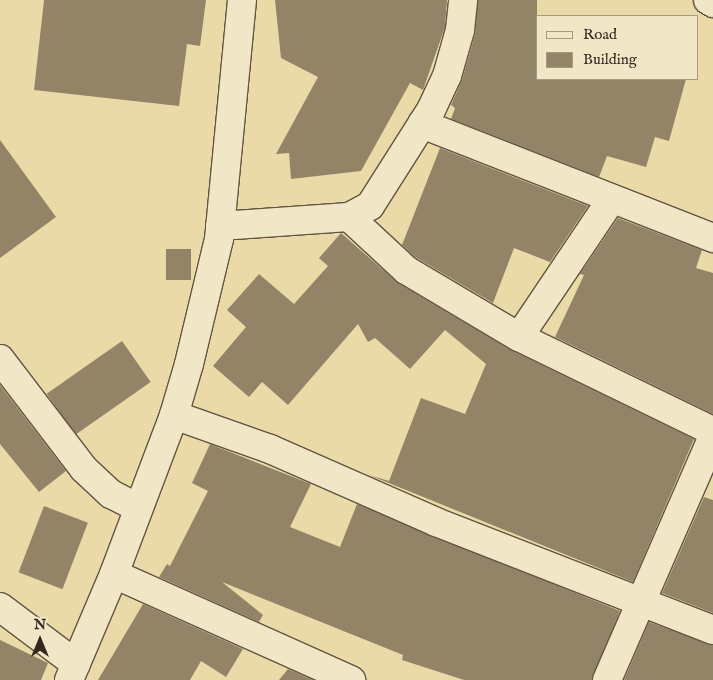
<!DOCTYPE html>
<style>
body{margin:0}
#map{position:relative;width:713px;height:680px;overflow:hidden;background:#eadaa7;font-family:"IM FELL English",serif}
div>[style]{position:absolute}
.building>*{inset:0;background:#938467;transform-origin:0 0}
.roads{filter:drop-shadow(1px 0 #625443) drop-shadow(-1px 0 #625443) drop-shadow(0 1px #625443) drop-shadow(0 -1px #625443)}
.minor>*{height:28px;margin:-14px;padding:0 14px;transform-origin:14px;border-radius:14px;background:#f1e7c6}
span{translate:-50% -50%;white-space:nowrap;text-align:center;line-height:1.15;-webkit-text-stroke:4px #f1e7c6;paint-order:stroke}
.legend{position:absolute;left:536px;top:15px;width:162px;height:65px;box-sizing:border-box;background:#f1e7c6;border:1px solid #a59a84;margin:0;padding:6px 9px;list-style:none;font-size:15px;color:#342722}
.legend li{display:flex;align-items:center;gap:10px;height:25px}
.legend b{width:25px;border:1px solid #a59a84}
.north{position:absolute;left:15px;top:615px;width:50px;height:50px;-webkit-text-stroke:4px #f1e7c6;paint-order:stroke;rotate:0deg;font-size:14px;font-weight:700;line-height:20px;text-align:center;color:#342722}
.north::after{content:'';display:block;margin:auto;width:18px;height:22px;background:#342722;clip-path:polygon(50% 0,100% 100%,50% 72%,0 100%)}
</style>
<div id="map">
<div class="building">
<div style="clip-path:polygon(44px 0,206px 0,200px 46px,187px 44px,179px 106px,34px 90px)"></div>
<div style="clip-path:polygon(275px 0,447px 0,445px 27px,423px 90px,410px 83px,361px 171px,291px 179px,289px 153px,276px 154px,318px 77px,281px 58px)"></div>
<div style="clip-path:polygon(478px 0,537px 0,537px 79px,686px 79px,669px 141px,655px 137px,646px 167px,607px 156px,599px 177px,451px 119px,455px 108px,451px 105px,462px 80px,475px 34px)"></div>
<div style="clip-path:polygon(0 140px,56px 217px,0 258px)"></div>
<div style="clip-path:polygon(440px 148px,588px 206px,550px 262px,514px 248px,493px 303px,415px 257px,402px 245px)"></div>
<div style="clip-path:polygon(618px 218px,702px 250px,696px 268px,713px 273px,713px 414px,555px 337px,584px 275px,580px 274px)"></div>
<div style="clip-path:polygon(341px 233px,398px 283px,511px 350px,694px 439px,633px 582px,369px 475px,389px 481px,421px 398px,465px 414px,486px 364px,445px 330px,410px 369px,375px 338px,368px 342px,358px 324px,288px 405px,262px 382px,249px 397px,213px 366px,246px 327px,227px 310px,259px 274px,294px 304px,328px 266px,319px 258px)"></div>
<div style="left:191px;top:249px;width:31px;height:25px;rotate:90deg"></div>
<div style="left:122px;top:341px;width:50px;height:92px;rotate:55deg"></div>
<div style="clip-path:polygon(0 385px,66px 471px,39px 492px,0 444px)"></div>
<div style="clip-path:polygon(210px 444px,311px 484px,290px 527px,340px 547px,357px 504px,620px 611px,592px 680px,464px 680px,402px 660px,403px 655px,222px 582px,263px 615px,259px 622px,159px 577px,167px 564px,170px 566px,208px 491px,192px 483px)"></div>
<div style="clip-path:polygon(704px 497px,713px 500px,713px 613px,662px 593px)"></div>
<div style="left:44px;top:506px;width:47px;height:71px;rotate:21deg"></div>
<div style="clip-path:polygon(143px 604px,243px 649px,226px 677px,201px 661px,190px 680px,98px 680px)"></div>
<div style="clip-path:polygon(649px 622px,713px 645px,713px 680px,624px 680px)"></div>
<div style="clip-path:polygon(0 640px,48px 663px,41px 680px,0 680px)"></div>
<div style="clip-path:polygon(288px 669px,313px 680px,279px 680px)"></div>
</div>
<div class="roads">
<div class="minor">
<div style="left:708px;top:0;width:6px;rotate:31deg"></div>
<div style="left:422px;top:124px;width:313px;rotate:21.4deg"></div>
<div style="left:349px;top:217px;width:78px;rotate:42.9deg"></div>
<div style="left:406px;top:270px;width:131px;rotate:30.7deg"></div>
<div style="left:519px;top:337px;width:216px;rotate:25.9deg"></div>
<div style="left:220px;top:226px;width:129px;rotate:-4deg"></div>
<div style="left:349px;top:217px;width:24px;rotate:-28deg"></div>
<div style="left:370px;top:206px;width:114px;rotate:-57.6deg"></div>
<div style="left:431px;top:110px;width:38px;rotate:-65deg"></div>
<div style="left:447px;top:76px;width:48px;rotate:-74.2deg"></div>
<div style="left:460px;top:30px;width:30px;rotate:-84deg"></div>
<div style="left:519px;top:337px;width:165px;rotate:-56.1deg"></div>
<div style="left:0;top:359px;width:138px;rotate:52.6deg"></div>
<div style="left:84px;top:469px;width:37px;rotate:43deg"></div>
<div style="left:111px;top:494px;width:30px;rotate:27deg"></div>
<div style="left:174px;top:415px;width:102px;rotate:19.5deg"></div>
<div style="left:270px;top:449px;width:181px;rotate:23.7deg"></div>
<div style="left:436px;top:522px;width:297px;rotate:21.3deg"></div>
<div style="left:114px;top:574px;width:260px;rotate:24.1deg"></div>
<div style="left:0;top:607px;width:95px;rotate:36.9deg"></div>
<div style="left:69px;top:680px;width:115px;rotate:-67deg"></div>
<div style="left:114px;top:574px;width:170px;rotate:-69.3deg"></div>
<div style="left:174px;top:415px;width:53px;rotate:-73.6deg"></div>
<div style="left:189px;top:364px;width:129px;rotate:-76.5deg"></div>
<div style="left:219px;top:239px;width:240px;rotate:-84.5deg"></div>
<div style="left:607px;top:680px;width:266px;rotate:-66.5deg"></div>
</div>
</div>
<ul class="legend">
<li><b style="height:6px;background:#f1e7c6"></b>Road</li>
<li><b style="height:14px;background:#938467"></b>Building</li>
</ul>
<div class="north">N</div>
</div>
